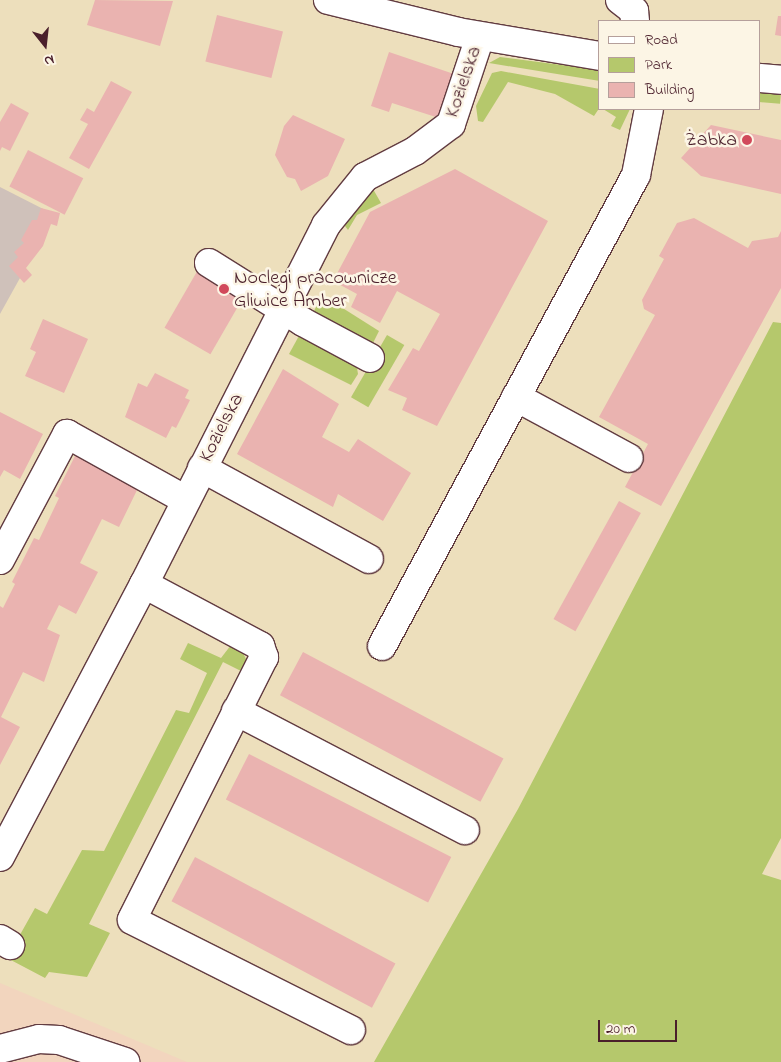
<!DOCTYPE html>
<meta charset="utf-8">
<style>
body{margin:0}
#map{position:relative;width:781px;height:1062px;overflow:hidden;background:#eddfbc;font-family:"Indie Flower",sans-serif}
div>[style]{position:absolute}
.built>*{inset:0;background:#f2d5be}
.industrial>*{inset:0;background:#cfc1ba}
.green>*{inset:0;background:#b5c86c;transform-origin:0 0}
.building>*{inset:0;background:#eab3b0;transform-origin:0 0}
.roads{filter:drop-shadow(1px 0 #623c41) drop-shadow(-1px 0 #623c41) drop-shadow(0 1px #623c41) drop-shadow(0 -1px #623c41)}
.minor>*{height:28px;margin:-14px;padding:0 14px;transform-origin:14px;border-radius:14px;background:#fff}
.dots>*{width:14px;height:14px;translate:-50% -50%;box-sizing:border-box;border:2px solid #fcf5e5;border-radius:50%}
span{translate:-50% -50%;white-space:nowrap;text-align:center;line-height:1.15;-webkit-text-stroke:5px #fcf5e5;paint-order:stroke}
.street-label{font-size:20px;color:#4a1f2b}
.poi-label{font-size:20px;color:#4a1f2b}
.right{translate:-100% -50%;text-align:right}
.left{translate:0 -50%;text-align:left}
.legend{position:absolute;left:598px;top:20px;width:162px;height:90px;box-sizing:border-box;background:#fcf5e5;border:1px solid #b59f9b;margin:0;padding:6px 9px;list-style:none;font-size:15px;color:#4a1f2b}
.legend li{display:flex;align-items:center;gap:10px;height:25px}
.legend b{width:25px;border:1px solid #b59f9b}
.north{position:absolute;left:20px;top:20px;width:50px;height:50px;-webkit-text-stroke:4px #fcf5e5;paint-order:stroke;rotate:164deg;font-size:14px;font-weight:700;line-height:20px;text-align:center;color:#4a1f2b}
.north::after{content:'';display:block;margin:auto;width:18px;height:22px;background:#4a1f2b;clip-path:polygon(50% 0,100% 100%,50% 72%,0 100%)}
.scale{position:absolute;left:598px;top:1020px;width:79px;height:22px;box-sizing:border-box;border:2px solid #4a1f2b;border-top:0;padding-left:6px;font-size:15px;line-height:18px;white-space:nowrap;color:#4a1f2b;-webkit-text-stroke:4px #fcf5e5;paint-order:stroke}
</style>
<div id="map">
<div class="built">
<div style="clip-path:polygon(0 983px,187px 1062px,0 1062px)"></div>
</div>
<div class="industrial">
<div style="clip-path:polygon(0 187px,55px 215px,0 314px)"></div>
</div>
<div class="green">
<div style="clip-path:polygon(500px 57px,600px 70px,600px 81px,489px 63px)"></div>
<div style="clip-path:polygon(501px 71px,600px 89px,600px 107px,594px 116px,555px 94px,508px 82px,483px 122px,478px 121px,476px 106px,492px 73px)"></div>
<div style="left:760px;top:92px;width:21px;height:10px;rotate:5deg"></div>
<div style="clip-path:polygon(603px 109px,630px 109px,620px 130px,611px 126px,616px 117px)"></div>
<div style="clip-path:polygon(373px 189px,381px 203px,357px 215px,348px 230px,342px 222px)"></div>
<div style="clip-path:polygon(322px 295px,379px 331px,371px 347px,312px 315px)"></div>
<div style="clip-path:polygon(773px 322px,781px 323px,781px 838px,762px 874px,781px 880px,781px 1062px,374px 1062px,518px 809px)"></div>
<div style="clip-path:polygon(300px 334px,356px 362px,358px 374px,351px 385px,289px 354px)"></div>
<div style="left:387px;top:335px;width:20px;height:72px;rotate:30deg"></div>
<div style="clip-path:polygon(188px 643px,221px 658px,231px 645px,241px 649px,248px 663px,243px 672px,223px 662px,89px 924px,110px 933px,87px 977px,49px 972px,45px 978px,7px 958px,35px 908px,47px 914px,82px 850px,104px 851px,176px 710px,189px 713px,207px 673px,180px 659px)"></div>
</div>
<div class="building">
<div style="clip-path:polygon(95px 0,173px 1px,160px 46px,87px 25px)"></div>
<div style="left:217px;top:15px;width:68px;height:48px;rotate:14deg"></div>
<div style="clip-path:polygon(778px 16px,781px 16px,781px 36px,775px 35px)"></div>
<div style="clip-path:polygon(389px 52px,454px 74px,439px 118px,392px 103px,389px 112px,371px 106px)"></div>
<div style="clip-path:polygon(111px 81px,132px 92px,89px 169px,69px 158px,88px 124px,80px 120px,87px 108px,94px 112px)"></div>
<div style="clip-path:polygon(11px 103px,29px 113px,10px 151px,2px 147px,0 151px,0 122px)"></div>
<div style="clip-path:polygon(293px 115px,345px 139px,328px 176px,301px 191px,295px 179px,287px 177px,275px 155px,284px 126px)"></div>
<div style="clip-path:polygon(711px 125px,781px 140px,781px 194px,701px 176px,681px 158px)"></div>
<div style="left:28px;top:150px;width:62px;height:41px;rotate:27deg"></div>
<div style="clip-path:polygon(455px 169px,548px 221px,437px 426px,402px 410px,407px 398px,388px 390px,413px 348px,419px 351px,440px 314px,397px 291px,380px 323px,351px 307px,357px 294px,333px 281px,370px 212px)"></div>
<div style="clip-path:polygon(41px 208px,60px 213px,57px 226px,51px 224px,43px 246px,26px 268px,32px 275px,24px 283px,9px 266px,18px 257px,14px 252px,24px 243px,21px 240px,32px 220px,37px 220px)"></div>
<div style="clip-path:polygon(694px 218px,748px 248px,752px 241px,778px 237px,781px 231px,781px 288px,661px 506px,625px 487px,648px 444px,599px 417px,655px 315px,644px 309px,642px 300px,664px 259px,659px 256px,677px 223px)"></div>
<div style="left:199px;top:268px;width:53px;height:69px;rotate:30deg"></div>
<div style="clip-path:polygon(43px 319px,88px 339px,64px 393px,25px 376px,36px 352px,30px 349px)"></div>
<div style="clip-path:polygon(283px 369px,339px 404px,322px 437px,349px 452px,358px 439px,411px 473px,383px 521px,338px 494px,333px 507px,237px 454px)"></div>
<div style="clip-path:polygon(155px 373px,189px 390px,185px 398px,190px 400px,176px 428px,172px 426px,166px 438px,125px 417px,138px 383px,147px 387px)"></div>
<div style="clip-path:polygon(0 412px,43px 434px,20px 479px,4px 470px,0 477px)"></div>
<div style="clip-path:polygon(76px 454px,140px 484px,119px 527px,102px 519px,80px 563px,98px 572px,76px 614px,59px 605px,47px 629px,60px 635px,44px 682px,23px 672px,1px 717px,20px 727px,0 765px,0 606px,3px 608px,15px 584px,12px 582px,34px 538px,39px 540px,59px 498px,55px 496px)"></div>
<div style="left:619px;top:501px;width:25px;height:135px;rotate:29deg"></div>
<div style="left:303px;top:652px;width:227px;height:49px;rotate:28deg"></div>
<div style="left:249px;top:754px;width:227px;height:51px;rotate:27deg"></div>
<div style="left:195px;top:857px;width:227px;height:50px;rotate:28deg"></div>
</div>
<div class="roads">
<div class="minor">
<div style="left:328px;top:0;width:134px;rotate:13.8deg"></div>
<div style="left:458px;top:32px;width:144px;rotate:9.6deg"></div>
<div style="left:620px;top:0;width:18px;rotate:38deg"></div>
<div style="left:634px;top:11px;width:10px;rotate:84deg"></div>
<div style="left:760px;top:78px;width:21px;rotate:5deg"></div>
<div style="left:209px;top:263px;width:111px;rotate:32.1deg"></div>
<div style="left:303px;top:322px;width:76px;rotate:28.2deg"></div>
<div style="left:516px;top:397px;width:128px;rotate:28.4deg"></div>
<div style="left:202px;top:468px;width:190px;rotate:28.6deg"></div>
<div style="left:0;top:560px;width:143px;rotate:-62deg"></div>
<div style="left:67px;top:434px;width:136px;rotate:29deg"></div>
<div style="left:144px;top:584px;width:132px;rotate:28.1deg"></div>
<div style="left:260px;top:646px;width:12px;rotate:70deg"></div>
<div style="left:264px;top:657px;width:294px;rotate:116.7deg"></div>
<div style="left:132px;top:920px;width:245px;rotate:26.7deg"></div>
<div style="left:382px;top:646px;width:535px;rotate:-61.66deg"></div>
<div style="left:636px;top:175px;width:67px;rotate:-78.9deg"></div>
<div style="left:236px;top:711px;width:258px;rotate:27.5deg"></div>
<div style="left:0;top:857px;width:309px;rotate:-62.2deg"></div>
<div style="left:144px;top:584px;width:402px;rotate:-63.1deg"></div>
<div style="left:326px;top:225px;width:62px;rotate:-50.9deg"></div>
<div style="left:365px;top:177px;width:56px;rotate:-27.5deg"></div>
<div style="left:415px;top:151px;width:45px;rotate:-36.9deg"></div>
<div style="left:451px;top:124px;width:92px;rotate:-71.6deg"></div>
<div style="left:0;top:939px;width:12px;rotate:31deg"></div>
<div style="left:0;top:1049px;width:40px;rotate:-14.4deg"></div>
<div style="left:39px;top:1039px;width:20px;rotate:3deg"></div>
<div style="left:59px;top:1040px;width:70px;rotate:18.4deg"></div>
</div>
</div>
<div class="dots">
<div style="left:747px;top:140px;background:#d1495b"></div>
<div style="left:224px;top:289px;background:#d1495b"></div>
</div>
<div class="street-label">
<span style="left:464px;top:82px;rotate:-71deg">Kozielska</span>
<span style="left:222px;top:428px;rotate:-63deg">Kozielska</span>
</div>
<div class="poi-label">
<span class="right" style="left:737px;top:140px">Żabka</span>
<span class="left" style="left:234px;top:290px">Noclegi pracownicze<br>Gliwice Amber</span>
</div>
<ul class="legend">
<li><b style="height:6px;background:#fff"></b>Road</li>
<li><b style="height:14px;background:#b5c86c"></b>Park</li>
<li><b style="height:14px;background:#eab3b0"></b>Building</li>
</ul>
<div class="north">N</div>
<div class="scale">20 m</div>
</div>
